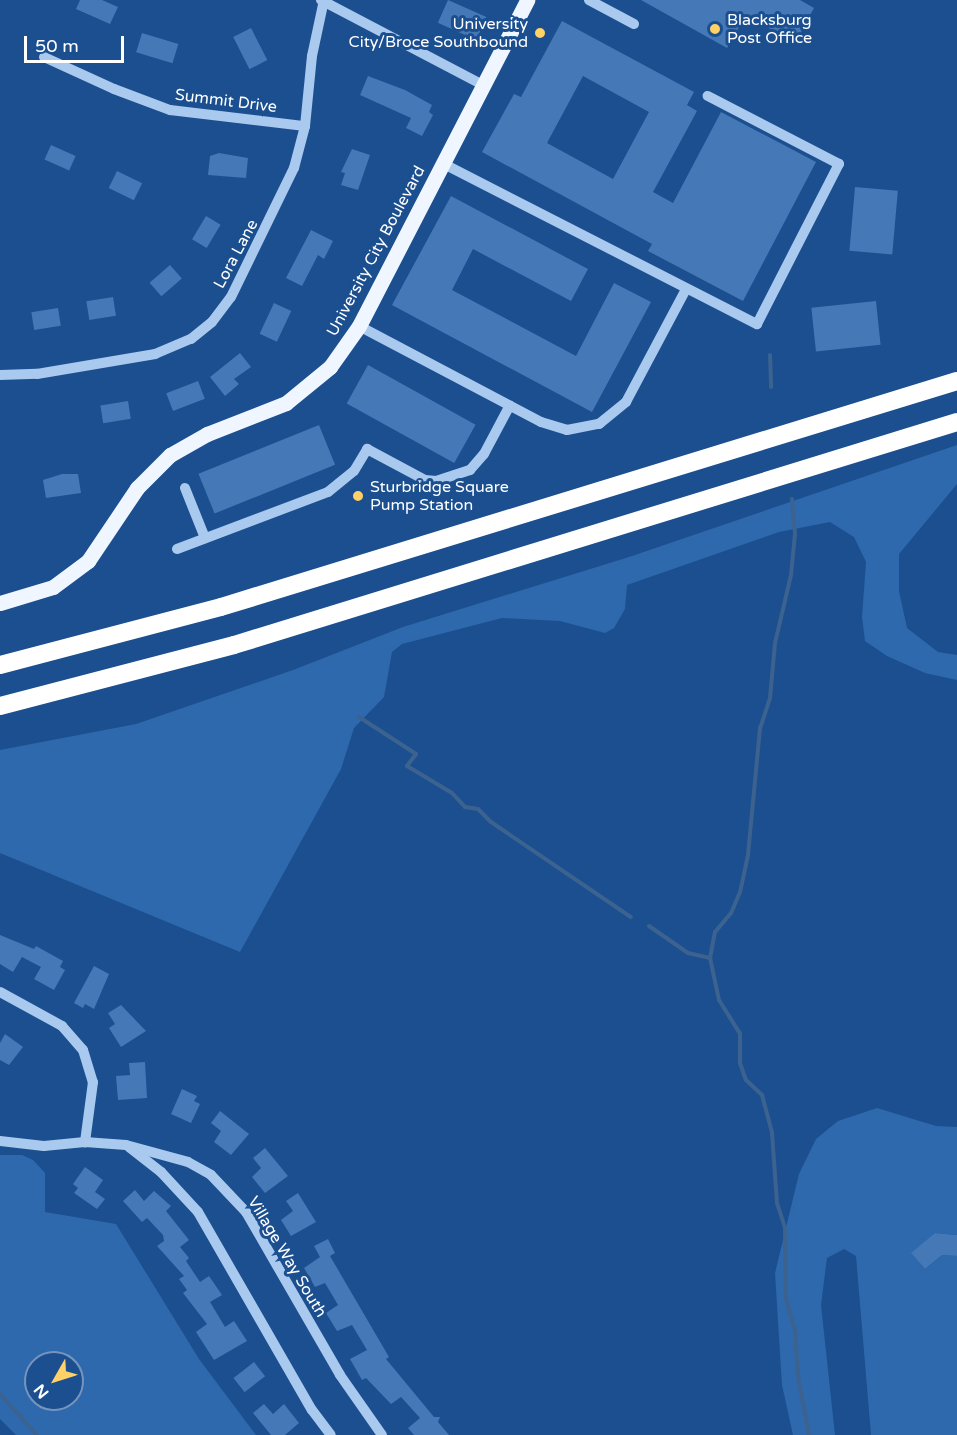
<!DOCTYPE html>
<style>
body{margin:0}
#map{position:relative;width:957px;height:1435px;overflow:hidden;background:#1b4f8f;font-family:"Varela Round",sans-serif}
div>[style]{position:absolute}
.green>*{inset:0;background:#2e69ad}
.stream>*{height:4px;margin:-2px;padding:0 2px;transform-origin:2px;border-radius:2px;background:#3c6290}
.building>*{inset:0;background:#4478b7;transform-origin:0 0}
.minor>*{height:10px;margin:-5px;padding:0 5px;transform-origin:5px;border-radius:5px;background:#a9c9ee}
.major>*{height:15px;margin:-7.5px;padding:0 7.5px;transform-origin:7.5px;border-radius:7.5px;background:#f0f6ff}
.highway>*{height:18px;margin:-9px;padding:0 9px;transform-origin:9px;border-radius:9px;background:#fff}
.dots>*{width:16px;height:16px;translate:-50% -50%;box-sizing:border-box;border:3px solid #1b4f8f;border-radius:50%}
span{translate:-50% -50%;white-space:nowrap;text-align:center;line-height:1.15;-webkit-text-stroke:6px #1b4f8f;paint-order:stroke}
.poi-label{font-size:16px;color:#fff}
.left{translate:0 -50%;text-align:left}
.right{translate:-100% -50%;text-align:right}
.street-label{font-size:16px;color:#fff}
.north{position:absolute;left:24px;top:1351px;width:60px;height:60px;box-sizing:border-box;background:#1b4f8f;border:2px solid #7695bc;border-radius:50%;rotate:231deg;font-size:16px;font-weight:700;line-height:24px;text-align:center;color:#fff}
.north::after{content:'';display:block;margin:auto;width:21px;height:27px;background:#ffd166;clip-path:polygon(50% 0,100% 100%,50% 72%,0 100%)}
.scale{position:absolute;left:24px;top:36px;width:100px;height:27px;box-sizing:border-box;border:3px solid #fff;border-top:0;padding-left:8px;font-size:18px;line-height:21px;white-space:nowrap;color:#fff;-webkit-text-stroke:4px #1b4f8f;paint-order:stroke}
</style>
<div id="map">
<div class="green">
<div style="clip-path:polygon(957px 445px,957px 484px,899px 554px,899px 591px,907px 628px,938px 652px,957px 655px,957px 680px,925px 673px,887px 656px,865px 641px,862px 617px,866px 562px,854px 537px,830px 522px,779px 532px,627px 585px,625px 609px,614px 628px,605px 633px,560px 621px,502px 618px,402px 644px,392px 652px,384px 697px,354px 728px,341px 769px,240px 952px,0 853px,0 750px,136px 724px,293px 670px,403px 627px,629px 557px)"></div>
<div style="clip-path:polygon(877px 1108px,936px 1126px,957px 1127px,957px 1235px,935px 1233px,912px 1254px,925px 1269px,942px 1255px,957px 1256px,957px 1435px,871px 1435px,856px 1256px,844px 1249px,827px 1258px,821px 1305px,835px 1435px,793px 1435px,782px 1385px,775px 1273px,799px 1174px,816px 1139px,838px 1121px)"></div>
<div style="clip-path:polygon(evenodd,0 1155px,22px 1155px,33px 1160px,45px 1173px,45px 1212px,116px 1224px,199px 1359px,256px 1435px,16px 1435px,0 1419px,0 1155px,36px 1363px,72px 1363px,72px 1399px,36px 1399px,36px 1363px)"></div>
</div>
<div class="stream">
<div style="left:770px;top:355px;width:32px;rotate:88deg"></div>
<div style="left:792px;top:499px;width:35px;rotate:85deg"></div>
<div style="left:795px;top:534px;width:41px;rotate:95.6deg"></div>
<div style="left:791px;top:575px;width:70px;rotate:103.2deg"></div>
<div style="left:775px;top:643px;width:55px;rotate:95.2deg"></div>
<div style="left:770px;top:698px;width:32px;rotate:108deg"></div>
<div style="left:760px;top:728px;width:128px;rotate:95.4deg"></div>
<div style="left:748px;top:855px;width:38px;rotate:102deg"></div>
<div style="left:740px;top:892px;width:23px;rotate:113deg"></div>
<div style="left:731px;top:913px;width:25px;rotate:130deg"></div>
<div style="left:715px;top:932px;width:26px;rotate:101deg"></div>
<div style="left:710px;top:958px;width:43px;rotate:77.9deg"></div>
<div style="left:719px;top:1000px;width:39px;rotate:58deg"></div>
<div style="left:740px;top:1033px;width:30px;rotate:90deg"></div>
<div style="left:740px;top:1063px;width:18px;rotate:71deg"></div>
<div style="left:746px;top:1080px;width:22px;rotate:43deg"></div>
<div style="left:762px;top:1095px;width:39px;rotate:75deg"></div>
<div style="left:772px;top:1133px;width:70px;rotate:85.9deg"></div>
<div style="left:777px;top:1203px;width:25px;rotate:72deg"></div>
<div style="left:785px;top:1227px;width:72px;rotate:89.2deg"></div>
<div style="left:786px;top:1299px;width:32px;rotate:74deg"></div>
<div style="left:795px;top:1330px;width:46px;rotate:86.3deg"></div>
<div style="left:798px;top:1376px;width:60px;rotate:79.4deg"></div>
<div style="left:359px;top:717px;width:68px;rotate:33deg"></div>
<div style="left:416px;top:754px;width:15px;rotate:127deg"></div>
<div style="left:407px;top:766px;width:52px;rotate:31deg"></div>
<div style="left:452px;top:793px;width:19px;rotate:47deg"></div>
<div style="left:465px;top:807px;width:13px;rotate:9deg"></div>
<div style="left:478px;top:809px;width:18px;rotate:45deg"></div>
<div style="left:491px;top:822px;width:169px;rotate:34.2deg"></div>
<div style="left:649px;top:926px;width:47px;rotate:34.7deg"></div>
<div style="left:688px;top:953px;width:23px;rotate:13deg"></div>
<div style="left:0;top:1394px;width:55px;rotate:47.9deg"></div>
</div>
<div class="building">
<div style="clip-path:polygon(80px 0,102px 0,118px 7px,110px 24px,76px 9px)"></div>
<div style="left:448px;top:0;width:42px;height:25px;rotate:24deg"></div>
<div style="clip-path:polygon(641px 0,800px 0,814px 8px,795px 43px,746px 15px,727px 48px)"></div>
<div style="clip-path:polygon(evenodd,562px 21px,694px 92px,687px 105px,697px 111px,653px 192px,673px 203px,721px 112px,816px 162px,743px 301px,648px 251px,652px 244px,482px 152px,514px 94px,521px 97px,562px 21px,583px 76px,649px 112px,613px 179px,547px 143px,583px 76px)"></div>
<div style="left:251px;top:28px;width:36px;height:20px;rotate:63deg"></div>
<div style="left:142px;top:33px;width:38px;height:20px;rotate:17deg"></div>
<div style="clip-path:polygon(368px 76px,405px 90px,432px 105px,429px 112px,433px 115px,422px 136px,406px 128px,411px 118px,360px 95px)"></div>
<div style="left:51px;top:145px;width:27px;height:16px;rotate:24deg"></div>
<div style="clip-path:polygon(352px 149px,370px 155px,358px 190px,341px 185px,345px 173px,341px 172px)"></div>
<div style="clip-path:polygon(219px 153px,248px 158px,246px 178px,208px 175px,210px 156px)"></div>
<div style="left:117px;top:171px;width:28px;height:19px;rotate:26deg"></div>
<div style="left:855px;top:187px;width:43px;height:64px;rotate:5deg"></div>
<div style="clip-path:polygon(451px 196px,588px 269px,571px 301px,473px 249px,452px 290px,576px 356px,614px 283px,651px 302px,592px 412px,392px 305px)"></div>
<div style="left:206px;top:216px;width:17px;height:27px;rotate:31deg"></div>
<div style="clip-path:polygon(311px 230px,333px 241px,324px 259px,318px 255px,302px 286px,286px 278px)"></div>
<div style="left:170px;top:265px;width:18px;height:27px;rotate:49deg"></div>
<div style="left:113px;top:297px;width:19px;height:27px;rotate:81deg"></div>
<div style="left:876px;top:301px;width:44px;height:65px;rotate:84deg"></div>
<div style="left:274px;top:303px;width:19px;height:34px;rotate:25deg"></div>
<div style="left:58px;top:308px;width:18px;height:27px;rotate:81deg"></div>
<div style="clip-path:polygon(240px 353px,251px 367px,234px 379px,239px 384px,225px 396px,210px 377px)"></div>
<div style="left:368px;top:365px;width:123px;height:44px;rotate:29deg"></div>
<div style="left:198px;top:381px;width:19px;height:34px;rotate:69deg"></div>
<div style="left:128px;top:401px;width:18px;height:28px;rotate:81deg"></div>
<div style="left:319px;top:425px;width:43px;height:130px;rotate:68deg"></div>
<div style="clip-path:polygon(62px 474px,78px 474px,81px 493px,46px 498px,43px 480px)"></div>
<div style="clip-path:polygon(0 935px,34px 949px,36px 946px,63px 961px,60px 967px,65px 970px,54px 990px,34px 979px,41px 967px,22px 957px,13px 972px,0 964px)"></div>
<div style="clip-path:polygon(94px 966px,109px 974px,94px 1009px,85px 1004px,83px 1008px,74px 1003px)"></div>
<div style="clip-path:polygon(121px 1005px,146px 1031px,121px 1047px,109px 1028px,115px 1024px,108px 1013px)"></div>
<div style="clip-path:polygon(5px 1034px,23px 1047px,9px 1065px,0 1060px,0 1043px)"></div>
<div style="clip-path:polygon(145px 1062px,147px 1098px,118px 1100px,116px 1076px,130px 1075px,129px 1063px)"></div>
<div style="clip-path:polygon(182px 1089px,197px 1096px,194px 1101px,200px 1104px,191px 1123px,171px 1114px)"></div>
<div style="clip-path:polygon(220px 1111px,249px 1134px,231px 1155px,214px 1142px,221px 1131px,211px 1123px)"></div>
<div style="clip-path:polygon(265px 1148px,288px 1176px,265px 1193px,252px 1177px,261px 1168px,253px 1158px)"></div>
<div style="clip-path:polygon(85px 1167px,103px 1180px,95px 1192px,105px 1199px,97px 1209px,74px 1193px,78px 1188px,73px 1184px)"></div>
<div style="clip-path:polygon(135px 1190px,144px 1201px,154px 1191px,171px 1206px,166px 1211px,189px 1240px,180px 1247px,189px 1258px,186px 1261px,200px 1282px,209px 1276px,222px 1295px,210px 1302px,225px 1327px,234px 1321px,247px 1341px,214px 1360px,196px 1332px,207px 1324px,183px 1293px,187px 1290px,179px 1279px,184px 1276px,157px 1246px,164px 1241px,163px 1235px,147px 1218px,142px 1222px,123px 1201px)"></div>
<div style="clip-path:polygon(298px 1193px,316px 1222px,291px 1236px,281px 1220px,293px 1211px,286px 1201px)"></div>
<div style="clip-path:polygon(935px 1233px,957px 1235px,957px 1256px,942px 1255px,925px 1269px,911px 1253px)"></div>
<div style="clip-path:polygon(328px 1239px,335px 1253px,330px 1256px,389px 1357px,386px 1359px,434px 1417px,440px 1417px,438px 1422px,449px 1435px,414px 1435px,408px 1428px,420px 1418px,401px 1397px,391px 1404px,366px 1378px,362px 1380px,350px 1359px,367px 1350px,352px 1325px,337px 1331px,326px 1313px,338px 1305px,325px 1283px,315px 1287px,304px 1268px,320px 1257px,314px 1246px)"></div>
<div style="left:254px;top:1362px;width:18px;height:26px;rotate:52deg"></div>
<div style="clip-path:polygon(264px 1404px,273px 1414px,284px 1404px,299px 1423px,285px 1435px,271px 1435px,253px 1413px)"></div>
</div>
<div class="minor">
<div style="left:321px;top:0;width:181px;rotate:27.7deg"></div>
<div style="left:589px;top:0;width:51px;rotate:28.1deg"></div>
<div style="left:44px;top:57px;width:77px;rotate:24.6deg"></div>
<div style="left:114px;top:89px;width:60px;rotate:20.6deg"></div>
<div style="left:170px;top:110px;width:136px;rotate:6.8deg"></div>
<div style="left:442px;top:163px;width:354px;rotate:27.1deg"></div>
<div style="left:757px;top:324px;width:180px;rotate:-62.9deg"></div>
<div style="left:839px;top:164px;width:148px;rotate:-152.6deg"></div>
<div style="left:359px;top:326px;width:206px;rotate:27.8deg"></div>
<div style="left:541px;top:422px;width:27px;rotate:17deg"></div>
<div style="left:567px;top:430px;width:33px;rotate:-11deg"></div>
<div style="left:599px;top:424px;width:35px;rotate:-39deg"></div>
<div style="left:626px;top:402px;width:128px;rotate:-62deg"></div>
<div style="left:0;top:375px;width:37px;rotate:-2deg"></div>
<div style="left:37px;top:374px;width:120px;rotate:-9.6deg"></div>
<div style="left:155px;top:354px;width:39px;rotate:-23deg"></div>
<div style="left:191px;top:339px;width:27px;rotate:-39deg"></div>
<div style="left:212px;top:322px;width:31px;rotate:-53deg"></div>
<div style="left:231px;top:297px;width:144px;rotate:-64deg"></div>
<div style="left:294px;top:168px;width:43px;rotate:-75.3deg"></div>
<div style="left:305px;top:126px;width:70px;rotate:-84.3deg"></div>
<div style="left:312px;top:56px;width:57px;rotate:-77.9deg"></div>
<div style="left:185px;top:488px;width:54px;rotate:68.2deg"></div>
<div style="left:177px;top:549px;width:161px;rotate:-20.7deg"></div>
<div style="left:328px;top:492px;width:33px;rotate:-39deg"></div>
<div style="left:354px;top:471px;width:26px;rotate:-59deg"></div>
<div style="left:367px;top:449px;width:66px;rotate:28.1deg"></div>
<div style="left:425px;top:480px;width:11px;rotate:5deg"></div>
<div style="left:436px;top:481px;width:36px;rotate:-18deg"></div>
<div style="left:470px;top:470px;width:21px;rotate:-49deg"></div>
<div style="left:484px;top:454px;width:55px;rotate:-62deg"></div>
<div style="left:0;top:992px;width:71px;rotate:28.7deg"></div>
<div style="left:62px;top:1026px;width:32px;rotate:49deg"></div>
<div style="left:83px;top:1050px;width:34px;rotate:73deg"></div>
<div style="left:93px;top:1082px;width:61px;rotate:97.6deg"></div>
<div style="left:0;top:1141px;width:44px;rotate:6.5deg"></div>
<div style="left:44px;top:1146px;width:41px;rotate:-5.6deg"></div>
<div style="left:85px;top:1142px;width:41px;rotate:4.2deg"></div>
<div style="left:126px;top:1145px;width:64px;rotate:15.3deg"></div>
<div style="left:188px;top:1162px;width:26px;rotate:29deg"></div>
<div style="left:211px;top:1175px;width:51px;rotate:46.6deg"></div>
<div style="left:246px;top:1212px;width:188px;rotate:60deg"></div>
<div style="left:340px;top:1375px;width:73px;rotate:55deg"></div>
<div style="left:129px;top:1147px;width:41px;rotate:38deg"></div>
<div style="left:161px;top:1172px;width:54px;rotate:47.2deg"></div>
<div style="left:198px;top:1212px;width:228px;rotate:60.1deg"></div>
<div style="left:312px;top:1410px;width:31px;rotate:53deg"></div>
</div>
<div class="major">
<div style="left:0;top:603px;width:55px;rotate:-16.8deg"></div>
<div style="left:53px;top:587px;width:44px;rotate:-36.6deg"></div>
<div style="left:88px;top:561px;width:88px;rotate:-56.1deg"></div>
<div style="left:137px;top:488px;width:47px;rotate:-45deg"></div>
<div style="left:170px;top:455px;width:43px;rotate:-29.6deg"></div>
<div style="left:207px;top:434px;width:85px;rotate:-21.4deg"></div>
<div style="left:286px;top:403px;width:57px;rotate:-39.3deg"></div>
<div style="left:330px;top:367px;width:50px;rotate:-54.7deg"></div>
<div style="left:359px;top:326px;width:367px;rotate:-62.7deg"></div>
</div>
<div class="highway">
<div style="left:0;top:665px;width:228px;rotate:-14.7deg"></div>
<div style="left:221px;top:607px;width:770px;rotate:-17.07deg"></div>
<div style="left:0;top:706px;width:242px;rotate:-14.6deg"></div>
<div style="left:234px;top:645px;width:757px;rotate:-17.14deg"></div>
</div>
<div class="dots">
<div style="left:715px;top:29px;background:#ffd166"></div>
<div style="left:540px;top:33px;background:#ffd166"></div>
<div style="left:358px;top:496px;background:#ffd166"></div>
</div>
<div class="poi-label">
<span class="left" style="left:727px;top:29px">Blacksburg<br>Post Office</span>
<span class="right" style="left:528px;top:33px">University<br>City/Broce Southbound</span>
<span class="left" style="left:370px;top:496px">Sturbridge Square<br>Pump Station</span>
</div>
<div class="street-label">
<span style="left:226px;top:101px;rotate:7deg">Summit Drive</span>
<span style="left:376px;top:251px;rotate:-62deg">University City Boulevard</span>
<span style="left:236px;top:254px;rotate:-62deg">Lora Lane</span>
<span style="left:287px;top:1257px;rotate:59deg">Village Way South</span>
</div>
<div class="north">N</div>
<div class="scale">50 m</div>
</div>
